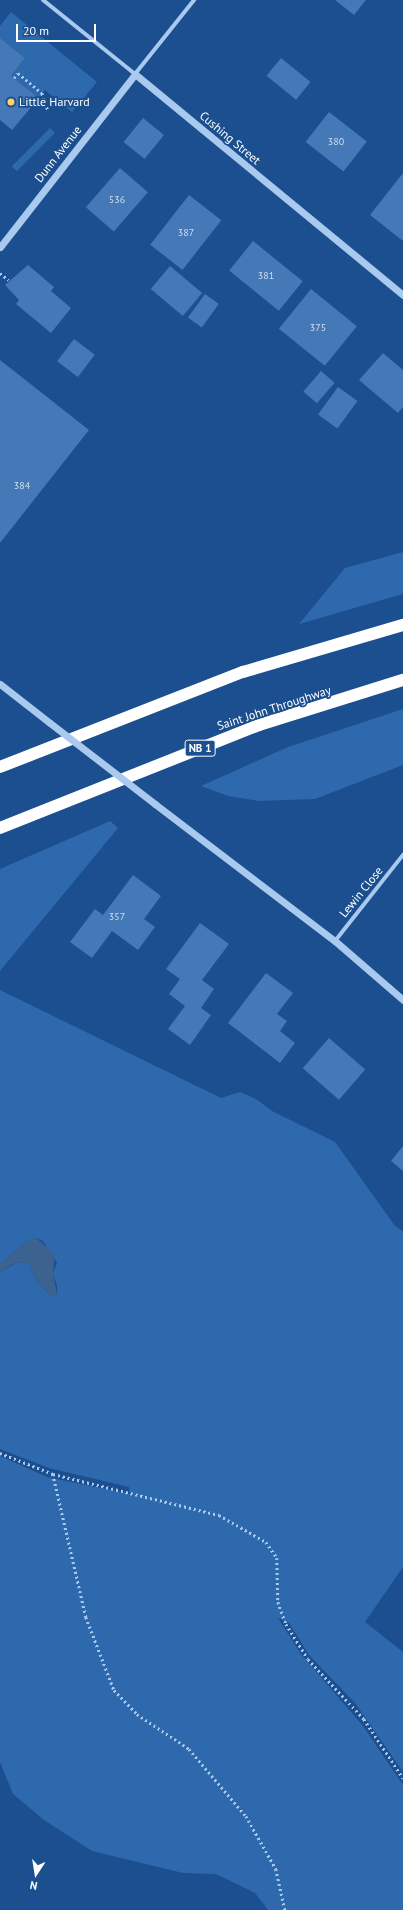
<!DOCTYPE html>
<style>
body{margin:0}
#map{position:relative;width:403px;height:1910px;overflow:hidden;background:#1b4f8f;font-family:"PT Sans",sans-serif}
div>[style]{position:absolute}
.green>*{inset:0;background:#2e69ad;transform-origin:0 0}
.water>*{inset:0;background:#3c6290}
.building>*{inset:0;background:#4478b7;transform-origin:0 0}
.path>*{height:2.5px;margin-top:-1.25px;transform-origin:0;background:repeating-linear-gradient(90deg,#a9c9ee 0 2px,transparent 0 5px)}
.minor>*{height:4px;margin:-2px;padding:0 2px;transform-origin:2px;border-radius:2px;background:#a9c9ee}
.tertiary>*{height:7px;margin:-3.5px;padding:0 3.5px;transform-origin:3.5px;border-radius:3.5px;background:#a9c9ee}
.motorway>*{height:12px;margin:-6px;padding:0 6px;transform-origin:6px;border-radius:6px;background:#fff}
.tertiary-bridge>*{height:7px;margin:-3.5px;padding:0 3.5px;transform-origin:3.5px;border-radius:3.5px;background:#a9c9ee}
.dots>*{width:11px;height:11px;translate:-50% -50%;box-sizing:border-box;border:2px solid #1b4f8f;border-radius:50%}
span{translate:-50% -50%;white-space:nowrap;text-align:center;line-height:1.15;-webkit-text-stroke:3.5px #1b4f8f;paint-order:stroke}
.number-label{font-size:10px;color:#d0dded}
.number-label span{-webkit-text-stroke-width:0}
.shield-label span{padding:1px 3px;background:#1b4f8f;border:1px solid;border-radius:3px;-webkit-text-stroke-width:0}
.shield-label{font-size:11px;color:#fff;font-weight:700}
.poi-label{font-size:12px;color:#fff}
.left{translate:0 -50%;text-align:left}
.street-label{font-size:12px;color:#fff}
.north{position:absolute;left:16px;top:1854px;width:40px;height:40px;-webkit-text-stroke:3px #1b4f8f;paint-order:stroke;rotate:192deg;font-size:11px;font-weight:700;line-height:16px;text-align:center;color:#fff}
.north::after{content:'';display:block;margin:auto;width:14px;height:18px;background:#fff;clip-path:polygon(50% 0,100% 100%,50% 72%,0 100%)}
.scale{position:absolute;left:16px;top:24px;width:80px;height:18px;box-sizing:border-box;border:2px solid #fff;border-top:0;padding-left:5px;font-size:12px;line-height:14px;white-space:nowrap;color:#fff;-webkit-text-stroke:3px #1b4f8f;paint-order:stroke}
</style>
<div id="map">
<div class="green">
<div style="clip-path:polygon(11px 12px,97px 82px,72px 112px,45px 90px,39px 98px,11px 76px,25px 58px,0 38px,0 26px)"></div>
<div style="left:50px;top:128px;width:7px;height:54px;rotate:45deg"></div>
<div style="clip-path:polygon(403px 552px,403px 594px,299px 624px,345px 568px)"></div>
<div style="clip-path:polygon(403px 709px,403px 765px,315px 799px,259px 801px,228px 796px,201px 786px,288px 747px)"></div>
<div style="clip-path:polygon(110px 821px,118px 828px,0 971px,0 869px)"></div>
<div style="clip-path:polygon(0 990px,221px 1098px,240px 1092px,256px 1099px,272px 1111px,335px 1142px,395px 1226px,403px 1231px,403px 1567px,365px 1622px,403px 1652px,403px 1772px,355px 1703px,309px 1655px,289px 1623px,278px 1618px,301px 1654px,363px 1726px,403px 1785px,403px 1910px,268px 1910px,255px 1893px,216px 1874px,183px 1873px,92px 1851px,44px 1820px,13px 1794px,0 1762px,0 1456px,47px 1477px,130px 1494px,129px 1487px,49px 1468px,0 1449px,0 1272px,18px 1262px,29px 1264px,36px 1280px,48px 1293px,57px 1295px,57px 1286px,53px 1273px,57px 1263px,43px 1241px,36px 1238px,27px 1241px,0 1264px)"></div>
</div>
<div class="water">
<div style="clip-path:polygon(36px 1238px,55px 1254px,53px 1273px,57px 1295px,52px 1297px,36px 1280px,29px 1264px,17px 1262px,0 1272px,0 1264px,27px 1241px)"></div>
</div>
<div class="building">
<div style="clip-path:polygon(335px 0,366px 0,354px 15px)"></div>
<div style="clip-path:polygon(0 38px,25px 58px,11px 76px,39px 98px,12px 130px,0 120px)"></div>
<div style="left:281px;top:58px;width:38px;height:23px;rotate:39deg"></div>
<div style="left:329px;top:112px;width:48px;height:38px;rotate:38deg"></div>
<div style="left:143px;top:118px;width:27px;height:31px;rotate:39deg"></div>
<div style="left:120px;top:168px;width:37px;height:52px;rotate:41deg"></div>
<div style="clip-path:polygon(403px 173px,403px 241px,370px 215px)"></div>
<div style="left:189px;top:195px;width:41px;height:63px;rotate:38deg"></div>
<div style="left:253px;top:241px;width:64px;height:38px;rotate:39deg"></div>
<div style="clip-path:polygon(28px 265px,54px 287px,51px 291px,71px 308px,51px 333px,16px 304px,19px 300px,5px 285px)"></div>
<div style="left:170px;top:266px;width:42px;height:30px;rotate:40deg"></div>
<div style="left:311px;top:289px;width:59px;height:51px;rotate:39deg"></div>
<div style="left:205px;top:294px;width:17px;height:29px;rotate:36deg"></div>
<div style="left:74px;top:339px;width:26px;height:28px;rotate:37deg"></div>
<div style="clip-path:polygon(383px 353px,403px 370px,403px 407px,398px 413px,359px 380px)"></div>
<div style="clip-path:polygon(0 360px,89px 430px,0 543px)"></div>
<div style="left:321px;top:371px;width:18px;height:27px;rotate:41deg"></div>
<div style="left:338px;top:387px;width:24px;height:34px;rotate:36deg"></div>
<div style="clip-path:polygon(133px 875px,161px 896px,144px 919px,155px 927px,138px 950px,112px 931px,92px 958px,70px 942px,95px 909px,103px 915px)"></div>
<div style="clip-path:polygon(200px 923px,229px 944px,202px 980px,214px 989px,201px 1008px,211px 1015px,190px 1045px,168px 1029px,185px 1006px,169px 994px,180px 979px,166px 969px)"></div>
<div style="clip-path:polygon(266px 973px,293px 993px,277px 1014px,287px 1021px,280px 1031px,295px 1043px,280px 1063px,228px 1023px)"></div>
<div style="left:329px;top:1038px;width:48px;height:40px;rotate:41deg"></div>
<div style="clip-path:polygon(403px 1146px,403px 1171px,391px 1161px)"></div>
</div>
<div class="path">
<div style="left:14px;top:78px;width:6px;rotate:-51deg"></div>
<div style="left:18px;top:73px;width:31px;rotate:40deg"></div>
<div style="left:42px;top:93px;width:18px;rotate:71deg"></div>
<div style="left:0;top:273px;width:11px;rotate:38deg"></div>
<div style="left:0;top:1453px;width:57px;rotate:21.6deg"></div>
<div style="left:53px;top:1474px;width:171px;rotate:13.9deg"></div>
<div style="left:219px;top:1515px;width:54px;rotate:29.9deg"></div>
<div style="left:266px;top:1542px;width:19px;rotate:55deg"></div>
<div style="left:277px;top:1558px;width:44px;rotate:88.7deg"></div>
<div style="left:278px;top:1602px;width:23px;rotate:70deg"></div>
<div style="left:286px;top:1624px;width:41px;rotate:57.8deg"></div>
<div style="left:308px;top:1659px;width:82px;rotate:47deg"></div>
<div style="left:364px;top:1719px;width:71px;rotate:56.5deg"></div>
<div style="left:53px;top:1474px;width:147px;rotate:77deg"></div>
<div style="left:86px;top:1617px;width:78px;rotate:69deg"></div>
<div style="left:114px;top:1690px;width:33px;rotate:46deg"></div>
<div style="left:137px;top:1714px;width:63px;rotate:33.9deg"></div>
<div style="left:189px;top:1749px;width:88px;rotate:49.6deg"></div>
<div style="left:246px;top:1816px;width:61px;rotate:60.5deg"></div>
<div style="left:276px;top:1869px;width:42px;rotate:77.6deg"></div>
</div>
<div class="minor">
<div style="left:43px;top:0;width:118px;rotate:38.8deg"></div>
<div style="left:135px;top:74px;width:95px;rotate:-51.4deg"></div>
<div style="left:335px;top:941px;width:110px;rotate:-51.7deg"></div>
</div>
<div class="tertiary">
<div style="left:0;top:247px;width:219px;rotate:-52deg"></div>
<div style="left:135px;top:74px;width:347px;rotate:39.5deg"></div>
<div style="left:0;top:684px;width:63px;rotate:38deg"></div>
<div style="left:155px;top:804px;width:226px;rotate:37.3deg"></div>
<div style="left:335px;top:941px;width:90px;rotate:40.9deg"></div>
</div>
<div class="motorway">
<div style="left:0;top:767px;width:261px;rotate:-21.4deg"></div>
<div style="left:243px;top:672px;width:167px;rotate:-16.4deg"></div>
<div style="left:0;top:828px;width:279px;rotate:-21.7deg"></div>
<div style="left:259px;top:725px;width:151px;rotate:-17.4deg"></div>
</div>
<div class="tertiary-bridge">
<div style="left:50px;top:723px;width:133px;rotate:37.6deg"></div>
</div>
<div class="dots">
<div style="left:11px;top:102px;background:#ffd166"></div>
</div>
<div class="number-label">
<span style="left:336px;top:142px">380</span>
<span style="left:117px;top:200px">536</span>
<span style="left:186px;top:233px">387</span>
<span style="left:266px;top:276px">381</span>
<span style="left:318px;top:328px">375</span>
<span style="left:22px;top:486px">384</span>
<span style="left:117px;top:917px">357</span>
</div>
<div class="shield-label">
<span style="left:200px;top:748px">NB 1</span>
</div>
<div class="poi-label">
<span class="left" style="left:19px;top:102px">Little Harvard</span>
</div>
<div class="street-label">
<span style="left:230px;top:138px;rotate:40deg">Cushing Street</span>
<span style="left:58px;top:154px;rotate:-52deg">Dunn Avenue</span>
<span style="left:274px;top:708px;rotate:-18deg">Saint John Throughway</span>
<span style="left:361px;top:892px;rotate:-51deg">Lewin Close</span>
</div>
<div class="north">N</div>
<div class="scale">20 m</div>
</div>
